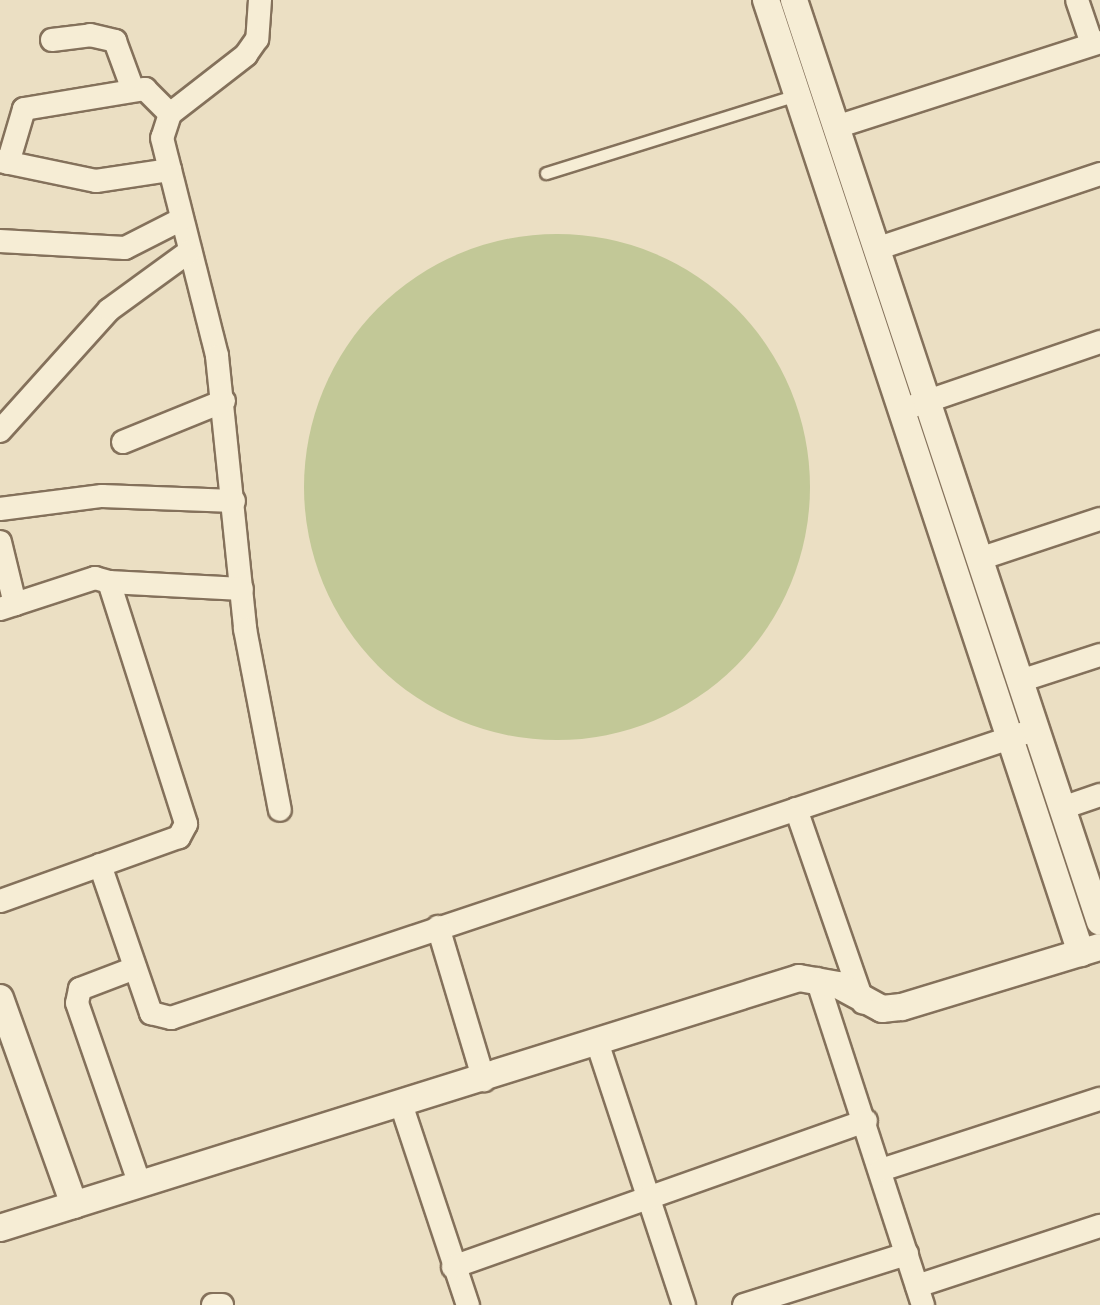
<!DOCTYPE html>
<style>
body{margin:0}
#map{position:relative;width:1100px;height:1305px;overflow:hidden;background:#ebdfc3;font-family:"Noto Serif",serif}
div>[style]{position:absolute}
.green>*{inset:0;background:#c2c897}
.round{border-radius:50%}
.roads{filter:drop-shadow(2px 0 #84715b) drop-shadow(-2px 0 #84715b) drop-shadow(0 2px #84715b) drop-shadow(0 -2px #84715b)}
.service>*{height:11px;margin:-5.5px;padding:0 5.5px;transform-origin:5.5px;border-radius:5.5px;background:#f6edd5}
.minor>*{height:22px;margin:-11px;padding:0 11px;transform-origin:11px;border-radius:11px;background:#f6edd5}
.tertiary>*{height:26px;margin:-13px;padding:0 13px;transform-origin:13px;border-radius:13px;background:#f6edd5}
span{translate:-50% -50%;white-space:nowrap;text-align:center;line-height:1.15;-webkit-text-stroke:7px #f3ead2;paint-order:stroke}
</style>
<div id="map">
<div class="green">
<div class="round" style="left:304px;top:234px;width:506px;height:506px"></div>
</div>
<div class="roads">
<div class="service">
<div style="left:546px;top:173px;width:262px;rotate:-17.3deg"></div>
</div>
<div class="minor">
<div style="left:260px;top:0;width:39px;rotate:94deg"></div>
<div style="left:257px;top:39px;width:19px;rotate:125deg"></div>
<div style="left:246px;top:55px;width:96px;rotate:142.2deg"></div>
<div style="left:170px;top:114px;width:25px;rotate:108deg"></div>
<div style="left:162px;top:138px;width:225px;rotate:75.8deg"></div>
<div style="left:217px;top:356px;width:274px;rotate:84.1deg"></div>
<div style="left:245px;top:629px;width:184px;rotate:79.1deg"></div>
<div style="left:1077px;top:0;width:46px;rotate:71.2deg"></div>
<div style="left:52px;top:40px;width:38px;rotate:-7deg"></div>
<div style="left:90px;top:35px;width:26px;rotate:13deg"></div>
<div style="left:115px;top:41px;width:52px;rotate:69.8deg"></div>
<div style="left:836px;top:127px;width:277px;rotate:-17.8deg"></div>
<div style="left:0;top:161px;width:98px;rotate:11.8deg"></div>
<div style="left:96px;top:181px;width:75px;rotate:-8.5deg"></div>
<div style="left:8px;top:163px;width:56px;rotate:-73.5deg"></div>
<div style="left:24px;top:109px;width:123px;rotate:-9.4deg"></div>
<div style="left:145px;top:89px;width:35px;rotate:45deg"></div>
<div style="left:0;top:241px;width:125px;rotate:3.2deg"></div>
<div style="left:125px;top:248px;width:64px;rotate:-27deg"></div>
<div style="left:876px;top:249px;width:236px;rotate:-18.5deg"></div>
<div style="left:913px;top:406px;width:198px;rotate:-18.9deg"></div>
<div style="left:0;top:431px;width:163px;rotate:-48deg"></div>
<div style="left:109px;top:310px;width:100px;rotate:-36.1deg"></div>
<div style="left:123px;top:442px;width:109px;rotate:-22.1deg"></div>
<div style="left:0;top:509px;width:103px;rotate:-7.3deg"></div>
<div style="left:102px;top:496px;width:132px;rotate:2.2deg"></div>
<div style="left:0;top:542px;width:64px;rotate:76.4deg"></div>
<div style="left:979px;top:559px;width:127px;rotate:-18.3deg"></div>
<div style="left:109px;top:582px;width:133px;rotate:3deg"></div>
<div style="left:0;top:609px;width:100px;rotate:-18.1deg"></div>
<div style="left:95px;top:578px;width:15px;rotate:16deg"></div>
<div style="left:109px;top:582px;width:254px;rotate:72.3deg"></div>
<div style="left:186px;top:824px;width:15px;rotate:118deg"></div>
<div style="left:179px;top:837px;width:190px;rotate:160.3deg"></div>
<div style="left:1020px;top:681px;width:84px;rotate:-18deg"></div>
<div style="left:1062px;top:808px;width:40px;rotate:-18.9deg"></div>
<div style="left:796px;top:809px;width:205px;rotate:70.9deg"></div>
<div style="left:100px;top:865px;width:157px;rotate:71deg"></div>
<div style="left:151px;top:1013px;width:21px;rotate:14deg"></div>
<div style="left:171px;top:1018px;width:900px;rotate:-18.46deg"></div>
<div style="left:438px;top:927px;width:160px;rotate:73.3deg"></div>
<div style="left:135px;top:968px;width:59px;rotate:159.1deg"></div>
<div style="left:80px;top:989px;width:14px;rotate:102deg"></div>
<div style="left:77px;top:1003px;width:193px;rotate:70.9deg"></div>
<div style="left:817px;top:979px;width:343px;rotate:72deg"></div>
<div style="left:597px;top:1042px;width:277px;rotate:71.7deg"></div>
<div style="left:402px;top:1107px;width:209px;rotate:71.6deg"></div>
<div style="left:881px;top:1170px;width:230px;rotate:-18deg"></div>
<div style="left:453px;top:1267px;width:438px;rotate:-19.5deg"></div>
<div style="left:917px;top:1286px;width:193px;rotate:-18.2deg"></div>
<div style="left:213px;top:1305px;width:9px"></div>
<div style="left:744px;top:1305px;width:171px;rotate:-17.4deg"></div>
</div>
<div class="tertiary">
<div style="left:766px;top:0;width:1004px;rotate:71.71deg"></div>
<div style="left:794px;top:0;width:971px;rotate:71.64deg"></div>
<div style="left:0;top:998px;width:220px;rotate:70.3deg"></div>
<div style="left:0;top:1228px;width:837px;rotate:-17.37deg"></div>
<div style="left:799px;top:978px;width:40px;rotate:10deg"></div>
<div style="left:838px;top:985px;width:50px;rotate:28.6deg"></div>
<div style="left:882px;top:1009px;width:20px;rotate:-6deg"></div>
<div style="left:902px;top:1007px;width:207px;rotate:-16.9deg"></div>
</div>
</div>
</div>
